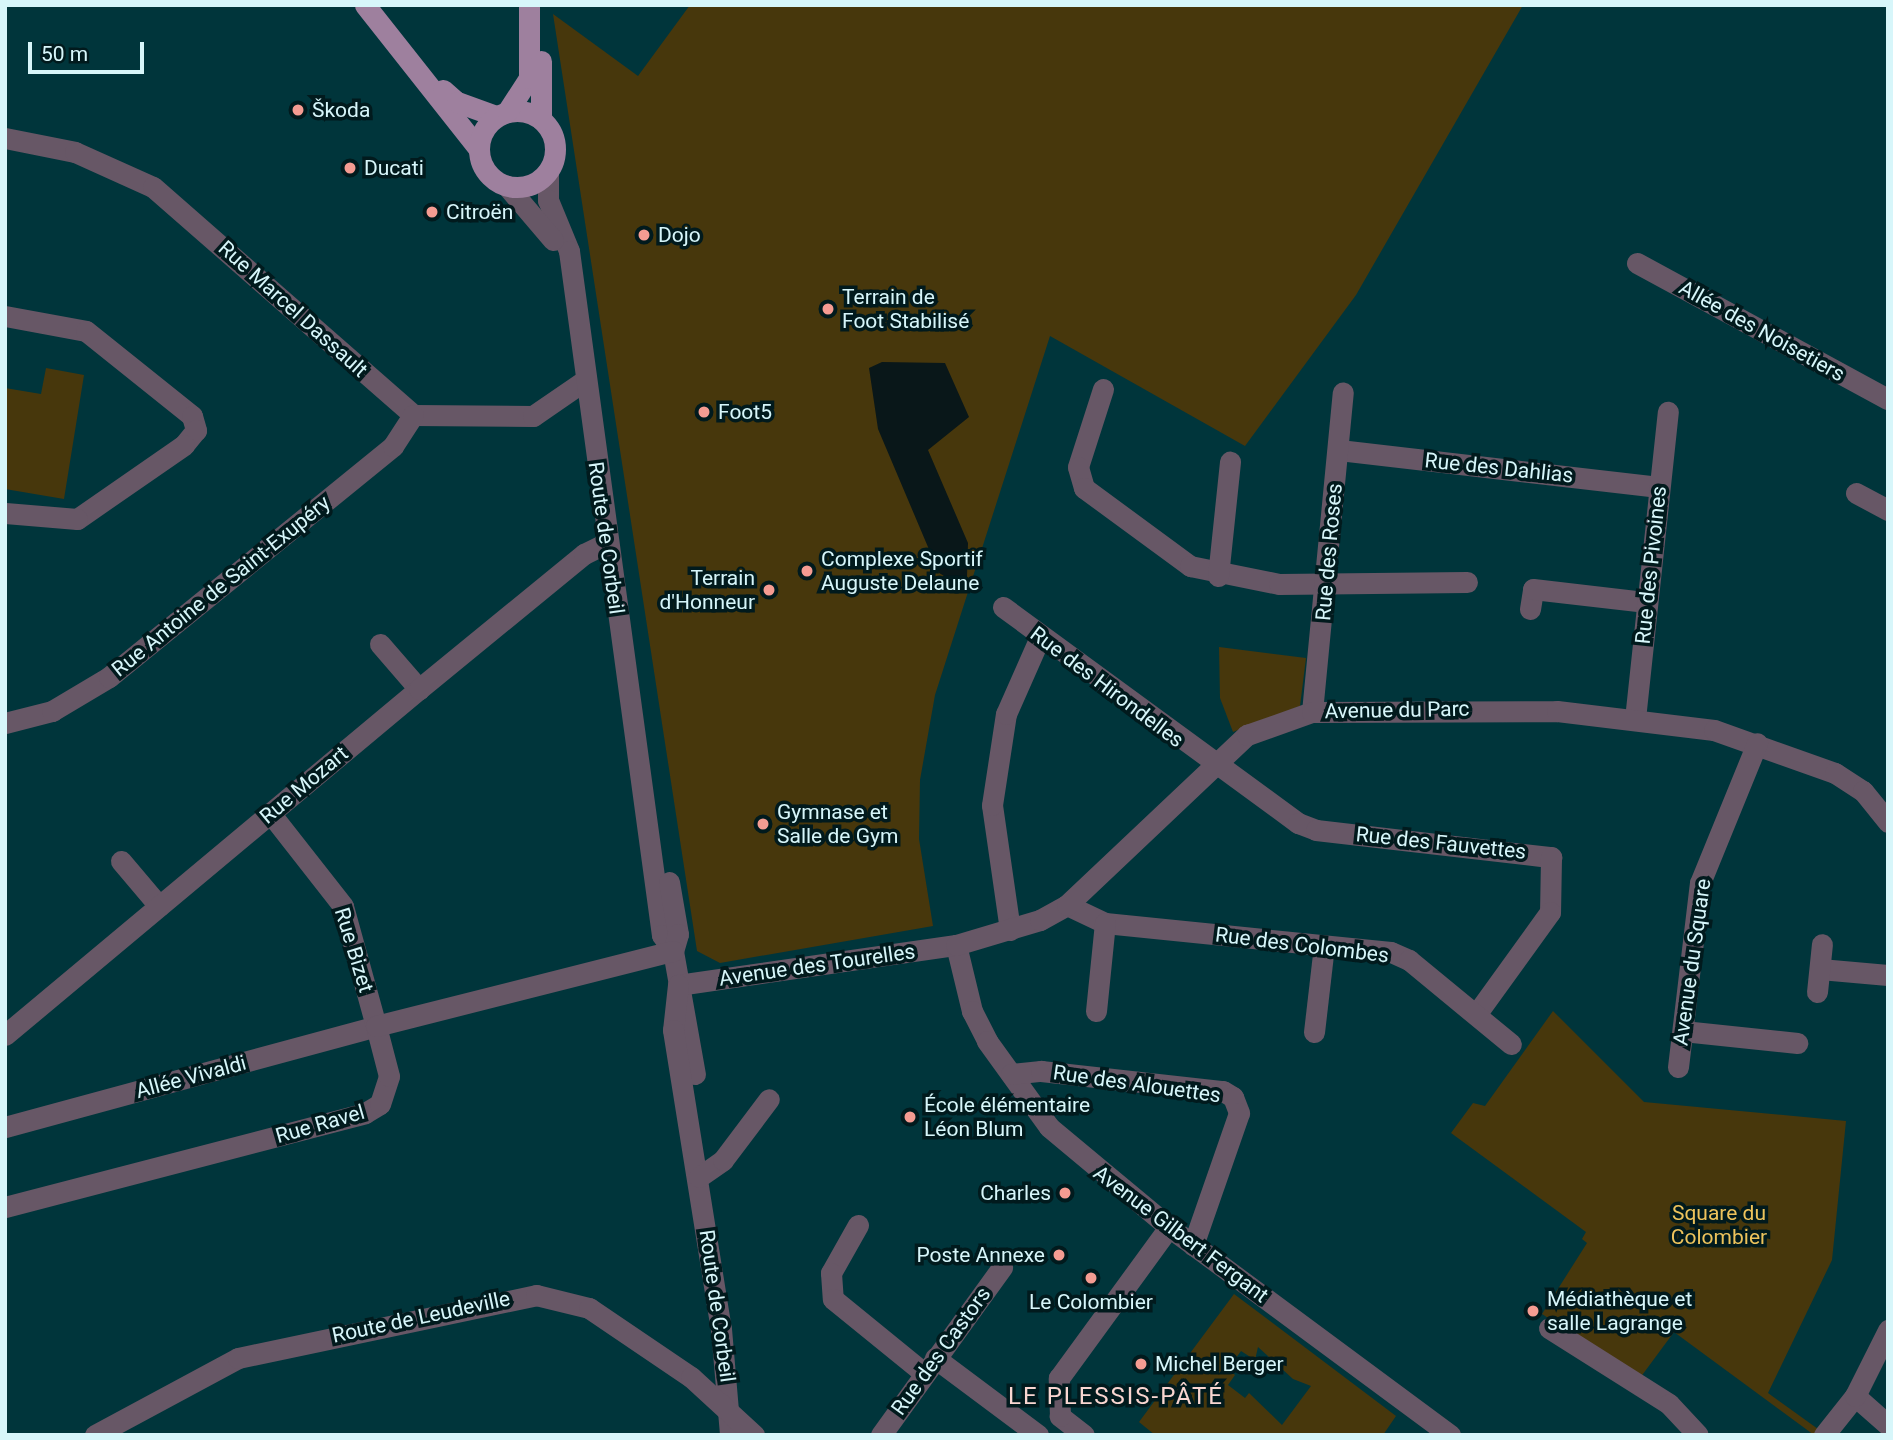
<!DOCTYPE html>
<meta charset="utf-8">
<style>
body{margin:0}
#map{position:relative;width:1893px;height:1440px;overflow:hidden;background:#00353b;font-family:Roboto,sans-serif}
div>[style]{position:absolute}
.green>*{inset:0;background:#47370c}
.water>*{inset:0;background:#091719}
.minor>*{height:21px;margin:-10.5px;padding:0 10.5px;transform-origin:10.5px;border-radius:10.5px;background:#675766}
.major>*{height:21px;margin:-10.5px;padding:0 10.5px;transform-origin:10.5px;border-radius:10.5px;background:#9e809e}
.major>.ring{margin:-10.5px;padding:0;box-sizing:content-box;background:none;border:21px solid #9e809e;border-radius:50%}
.dots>*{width:19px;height:19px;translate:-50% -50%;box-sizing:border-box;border:4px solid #011a1d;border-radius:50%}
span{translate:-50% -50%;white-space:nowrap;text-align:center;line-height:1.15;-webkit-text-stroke:7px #011a1d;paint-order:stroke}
.poi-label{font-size:21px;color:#d7f6fa}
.left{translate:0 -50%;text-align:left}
.right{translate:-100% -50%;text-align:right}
.street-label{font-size:21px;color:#d7f6fa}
.park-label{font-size:21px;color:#edc35c}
.quarter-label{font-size:24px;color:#f9d6d1;letter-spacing:2px}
.frame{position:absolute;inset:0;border:7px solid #d7f6fa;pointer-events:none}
.scale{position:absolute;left:28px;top:42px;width:116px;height:32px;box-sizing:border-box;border:4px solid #d7f6fa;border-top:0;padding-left:9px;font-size:21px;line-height:24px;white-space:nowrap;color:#d7f6fa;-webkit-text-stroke:5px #011a1d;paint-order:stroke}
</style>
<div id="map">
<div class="green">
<div style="clip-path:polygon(690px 5px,1523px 5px,1356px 295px,1245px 446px,1050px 336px,935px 695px,920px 780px,919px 839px,933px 926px,720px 963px,697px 951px,553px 14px,638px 76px)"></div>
<div style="clip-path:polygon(46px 368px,84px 375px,64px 499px,5px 489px,5px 388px,41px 394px)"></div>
<div style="clip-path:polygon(1219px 647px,1306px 658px,1300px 706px,1233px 732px,1220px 698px)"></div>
<div style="clip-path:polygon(1553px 1011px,1644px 1102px,1846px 1121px,1832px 1260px,1768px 1393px,1818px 1429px,1814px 1435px,1674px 1332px,1640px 1378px,1542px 1314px,1587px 1243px,1582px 1239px,1586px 1232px,1451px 1133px,1473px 1103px,1485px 1106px)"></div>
<div style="clip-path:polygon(evenodd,1234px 1294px,1396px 1416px,1383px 1435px,1155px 1435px,1139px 1422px,1234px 1294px,1258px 1347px,1293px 1379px,1311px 1386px,1282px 1425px,1249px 1393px,1245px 1398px,1228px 1385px,1235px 1375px,1228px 1369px,1241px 1351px,1255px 1360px,1258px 1347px)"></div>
</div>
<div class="water">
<div style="clip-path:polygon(882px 362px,945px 363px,969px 417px,928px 450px,968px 543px,967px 577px,955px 582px,939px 573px,878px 429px,869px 368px)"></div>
</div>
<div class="minor">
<div style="left:5px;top:138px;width:71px;rotate:11.3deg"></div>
<div style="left:75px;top:152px;width:85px;rotate:24.2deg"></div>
<div style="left:153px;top:187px;width:346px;rotate:41.2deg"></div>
<div style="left:413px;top:415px;width:120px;rotate:0.5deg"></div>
<div style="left:533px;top:416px;width:62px;rotate:-34.5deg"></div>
<div style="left:548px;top:171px;width:29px;rotate:90deg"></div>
<div style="left:548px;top:200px;width:55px;rotate:67.6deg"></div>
<div style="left:569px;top:251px;width:690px;rotate:82.26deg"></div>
<div style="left:662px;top:935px;width:19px;rotate:55deg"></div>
<div style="left:507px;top:186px;width:71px;rotate:49.6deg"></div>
<div style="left:1637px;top:263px;width:285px;rotate:28.5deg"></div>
<div style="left:5px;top:316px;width:82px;rotate:10.5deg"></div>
<div style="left:86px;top:331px;width:136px;rotate:38.7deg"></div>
<div style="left:192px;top:416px;width:15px;rotate:74deg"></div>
<div style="left:196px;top:430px;width:19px;rotate:129deg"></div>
<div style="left:184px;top:445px;width:130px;rotate:145.3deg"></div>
<div style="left:77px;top:519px;width:72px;rotate:-175.2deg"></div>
<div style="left:1103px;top:389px;width:82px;rotate:107.8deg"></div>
<div style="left:1078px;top:467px;width:22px;rotate:74deg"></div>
<div style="left:1084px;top:488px;width:132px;rotate:36.3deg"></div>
<div style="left:1190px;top:566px;width:91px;rotate:11.4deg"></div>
<div style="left:1279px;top:584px;width:188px;rotate:-0.6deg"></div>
<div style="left:1339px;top:450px;width:322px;rotate:6.6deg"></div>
<div style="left:1856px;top:493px;width:36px;rotate:28deg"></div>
<div style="left:1218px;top:576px;width:115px;rotate:-84deg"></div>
<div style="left:1003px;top:607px;width:366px;rotate:36.2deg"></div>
<div style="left:1298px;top:823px;width:19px;rotate:21deg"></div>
<div style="left:1316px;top:830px;width:237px;rotate:6.6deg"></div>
<div style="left:1551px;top:857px;width:55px;rotate:91deg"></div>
<div style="left:1550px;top:912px;width:123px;rotate:125.8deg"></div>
<div style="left:1530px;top:609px;width:20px;rotate:-81deg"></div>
<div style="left:1533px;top:589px;width:114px;rotate:6.6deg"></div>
<div style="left:380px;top:644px;width:60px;rotate:49.1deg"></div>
<div style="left:1312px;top:712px;width:321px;rotate:-84.5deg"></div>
<div style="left:1635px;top:719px;width:309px;rotate:-83.9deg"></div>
<div style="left:5px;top:723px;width:49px;rotate:-14.3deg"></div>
<div style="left:52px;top:711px;width:66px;rotate:-30.8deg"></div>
<div style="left:109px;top:677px;width:366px;rotate:-39.1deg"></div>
<div style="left:393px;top:446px;width:37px;rotate:-57deg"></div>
<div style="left:121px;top:861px;width:59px;rotate:49.8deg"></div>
<div style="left:669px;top:882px;width:53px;rotate:80.2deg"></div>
<div style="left:678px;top:934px;width:18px;rotate:106deg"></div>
<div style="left:673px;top:951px;width:125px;rotate:79.9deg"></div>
<div style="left:1067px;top:905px;width:42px;rotate:25.3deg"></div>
<div style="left:1105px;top:923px;width:287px;rotate:5.8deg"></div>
<div style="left:1391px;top:952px;width:20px;rotate:24deg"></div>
<div style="left:1409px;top:960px;width:132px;rotate:39.5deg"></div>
<div style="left:1010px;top:930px;width:126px;rotate:-98.2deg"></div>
<div style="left:992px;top:805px;width:92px;rotate:-81.3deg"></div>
<div style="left:1006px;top:714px;width:84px;rotate:-66.2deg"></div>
<div style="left:956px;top:945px;width:68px;rotate:76.4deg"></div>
<div style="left:972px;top:1011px;width:34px;rotate:63deg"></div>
<div style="left:987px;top:1041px;width:106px;rotate:54.2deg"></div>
<div style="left:1049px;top:1127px;width:156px;rotate:39.8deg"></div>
<div style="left:1169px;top:1227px;width:350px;rotate:36.5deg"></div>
<div style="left:1820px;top:969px;width:68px;rotate:5deg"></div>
<div style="left:678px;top:985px;width:281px;rotate:-8.2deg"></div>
<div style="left:956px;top:945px;width:88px;rotate:-16.6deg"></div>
<div style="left:1040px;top:920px;width:31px;rotate:-29deg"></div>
<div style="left:1067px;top:905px;width:248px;rotate:-43.4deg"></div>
<div style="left:1247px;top:735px;width:69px;rotate:-19.5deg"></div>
<div style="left:1312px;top:712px;width:245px;rotate:-0.2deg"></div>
<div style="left:1557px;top:711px;width:158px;rotate:6.9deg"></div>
<div style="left:1714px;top:730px;width:128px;rotate:19.6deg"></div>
<div style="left:1835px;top:773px;width:33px;rotate:33deg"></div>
<div style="left:1863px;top:791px;width:40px;rotate:51deg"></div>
<div style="left:678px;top:985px;width:45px;rotate:96.3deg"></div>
<div style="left:673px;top:1030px;width:303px;rotate:80.9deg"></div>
<div style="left:721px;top:1329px;width:106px;rotate:85.1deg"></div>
<div style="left:1817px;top:992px;width:48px;rotate:-84.1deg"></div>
<div style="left:1096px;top:1011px;width:88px;rotate:-84.2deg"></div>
<div style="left:1683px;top:1031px;width:115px;rotate:6deg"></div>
<div style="left:1314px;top:1032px;width:87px;rotate:-83.4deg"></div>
<div style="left:5px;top:1035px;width:540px;rotate:-39.89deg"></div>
<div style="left:419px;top:689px;width:213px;rotate:-39.3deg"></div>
<div style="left:584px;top:554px;width:25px;rotate:-26deg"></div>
<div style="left:1678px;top:1067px;width:185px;rotate:-83.2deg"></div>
<div style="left:1700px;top:883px;width:151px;rotate:-67.8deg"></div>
<div style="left:1011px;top:1074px;width:30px;rotate:-6deg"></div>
<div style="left:1041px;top:1071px;width:183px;rotate:6.3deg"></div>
<div style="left:1223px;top:1091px;width:12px;rotate:31deg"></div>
<div style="left:1233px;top:1097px;width:17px;rotate:69deg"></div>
<div style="left:1239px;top:1113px;width:140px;rotate:109.2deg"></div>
<div style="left:5px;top:1127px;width:385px;rotate:-15.2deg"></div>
<div style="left:376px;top:1026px;width:124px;rotate:-105.4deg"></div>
<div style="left:343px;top:906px;width:118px;rotate:-128.1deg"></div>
<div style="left:699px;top:1177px;width:29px;rotate:-35deg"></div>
<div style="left:723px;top:1160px;width:76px;rotate:-53deg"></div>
<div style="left:5px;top:1207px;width:372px;rotate:-14.6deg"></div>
<div style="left:365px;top:1113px;width:17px;rotate:-31deg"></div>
<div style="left:380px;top:1104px;width:29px;rotate:-72deg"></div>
<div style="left:389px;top:1076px;width:52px;rotate:-104.6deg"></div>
<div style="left:376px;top:1026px;width:306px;rotate:-14.2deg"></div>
<div style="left:858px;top:1225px;width:55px;rotate:119.4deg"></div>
<div style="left:831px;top:1273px;width:26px;rotate:86deg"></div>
<div style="left:833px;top:1299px;width:117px;rotate:39.1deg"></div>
<div style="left:1549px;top:1328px;width:142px;rotate:32.3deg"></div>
<div style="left:1669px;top:1404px;width:42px;rotate:46.9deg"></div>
<div style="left:935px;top:1358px;width:129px;rotate:36.8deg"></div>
<div style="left:1855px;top:1396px;width:44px;rotate:41.3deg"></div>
<div style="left:95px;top:1435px;width:162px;rotate:-28.3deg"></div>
<div style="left:238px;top:1358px;width:305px;rotate:-11.9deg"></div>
<div style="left:536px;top:1295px;width:55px;rotate:13.8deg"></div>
<div style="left:589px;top:1308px;width:123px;rotate:34.1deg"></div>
<div style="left:691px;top:1377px;width:86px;rotate:42.6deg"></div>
<div style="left:881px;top:1435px;width:207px;rotate:-54.2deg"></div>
<div style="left:1084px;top:1435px;width:31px;rotate:-142deg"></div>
<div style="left:1060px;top:1416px;width:38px;rotate:-92deg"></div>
<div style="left:1059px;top:1378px;width:187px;rotate:-53.9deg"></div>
<div style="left:1824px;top:1435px;width:50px;rotate:-51.5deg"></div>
<div style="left:1855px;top:1396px;width:74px;rotate:-63.4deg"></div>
</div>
<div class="major">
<div style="left:365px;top:5px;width:182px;rotate:51.7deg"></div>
<div style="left:443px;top:90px;width:18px;rotate:41deg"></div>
<div style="left:457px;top:102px;width:41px;rotate:19.7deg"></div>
<div class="ring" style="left:479px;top:111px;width:55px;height:55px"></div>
<div style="left:507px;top:112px;width:40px;rotate:-57.1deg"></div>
<div style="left:529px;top:78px;width:73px;rotate:-90deg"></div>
<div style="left:541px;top:119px;width:58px;rotate:-90deg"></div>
</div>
<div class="dots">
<div style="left:298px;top:110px;background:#f59c92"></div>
<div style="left:350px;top:168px;background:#f59c92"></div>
<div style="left:432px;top:212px;background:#f59c92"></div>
<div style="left:644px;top:235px;background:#f59c92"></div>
<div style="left:828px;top:309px;background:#f59c92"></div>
<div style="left:704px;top:412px;background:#f59c92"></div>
<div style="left:807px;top:571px;background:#f59c92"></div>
<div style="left:769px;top:590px;background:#f59c92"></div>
<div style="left:763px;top:824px;background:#f59c92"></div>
<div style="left:910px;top:1117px;background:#f59c92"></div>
<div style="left:1065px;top:1193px;background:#f59c92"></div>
<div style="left:1059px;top:1255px;background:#f59c92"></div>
<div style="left:1091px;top:1278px;background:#f59c92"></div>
<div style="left:1533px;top:1311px;background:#f59c92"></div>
<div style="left:1141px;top:1364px;background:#f59c92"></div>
</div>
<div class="poi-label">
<span class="left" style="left:312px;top:110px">Škoda</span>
<span class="left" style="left:364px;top:168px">Ducati</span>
<span class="left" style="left:446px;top:212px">Citroën</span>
<span class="left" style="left:658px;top:235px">Dojo</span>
<span class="left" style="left:842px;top:309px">Terrain de<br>Foot Stabilisé</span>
<span class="left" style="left:718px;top:412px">Foot5</span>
<span class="left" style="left:821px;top:571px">Complexe Sportif<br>Auguste Delaune</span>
<span class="right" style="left:755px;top:590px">Terrain<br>d'Honneur</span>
<span class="left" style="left:777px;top:824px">Gymnase et<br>Salle de Gym</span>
<span class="left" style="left:924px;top:1117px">École élémentaire<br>Léon Blum</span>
<span class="right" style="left:1051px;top:1193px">Charles</span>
<span class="right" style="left:1045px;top:1255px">Poste Annexe</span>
<span class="left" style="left:1547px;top:1311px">Médiathèque et<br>salle Lagrange</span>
<span style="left:1091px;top:1302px">Le Colombier</span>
<span class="left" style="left:1155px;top:1364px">Michel Berger</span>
</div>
<div class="street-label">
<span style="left:293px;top:309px;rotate:42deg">Rue Marcel Dassault</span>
<span style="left:1762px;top:331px;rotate:29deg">Allée des Noisetiers</span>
<span style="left:1499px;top:468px;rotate:6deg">Rue des Dahlias</span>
<span style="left:606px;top:538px;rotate:82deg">Route de Corbeil</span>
<span style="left:1329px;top:552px;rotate:-85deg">Rue des Roses</span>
<span style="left:1651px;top:565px;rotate:-84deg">Rue des Pivoines</span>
<span style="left:221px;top:586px;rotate:-39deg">Rue Antoine de Saint-Exupéry</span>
<span style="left:1107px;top:687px;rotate:37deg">Rue des Hirondelles</span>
<span style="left:1397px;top:710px;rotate:-1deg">Avenue du Parc</span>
<span style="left:304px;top:785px;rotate:-40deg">Rue Mozart</span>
<span style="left:1441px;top:843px;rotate:6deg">Rue des Fauvettes</span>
<span style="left:1302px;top:945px;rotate:7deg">Rue des Colombes</span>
<span style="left:354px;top:950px;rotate:73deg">Rue Bizet</span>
<span style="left:1692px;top:962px;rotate:-82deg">Avenue du Square</span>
<span style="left:817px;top:965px;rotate:-8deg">Avenue des Tourelles</span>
<span style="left:191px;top:1077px;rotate:-15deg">Allée Vivaldi</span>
<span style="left:1137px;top:1084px;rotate:8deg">Rue des Alouettes</span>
<span style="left:320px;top:1124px;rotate:-16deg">Rue Ravel</span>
<span style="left:1181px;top:1234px;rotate:37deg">Avenue Gilbert Fergant</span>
<span style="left:717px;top:1306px;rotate:82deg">Route de Corbeil</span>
<span style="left:421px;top:1317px;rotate:-12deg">Route de Leudeville</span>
<span style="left:941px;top:1351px;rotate:-54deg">Rue des Castors</span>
</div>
<div class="park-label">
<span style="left:1719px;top:1225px">Square du<br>Colombier</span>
</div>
<div class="quarter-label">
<span style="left:1116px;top:1397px">LE PLESSIS-PÂTÉ</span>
</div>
<div class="frame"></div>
<div class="scale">50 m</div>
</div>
